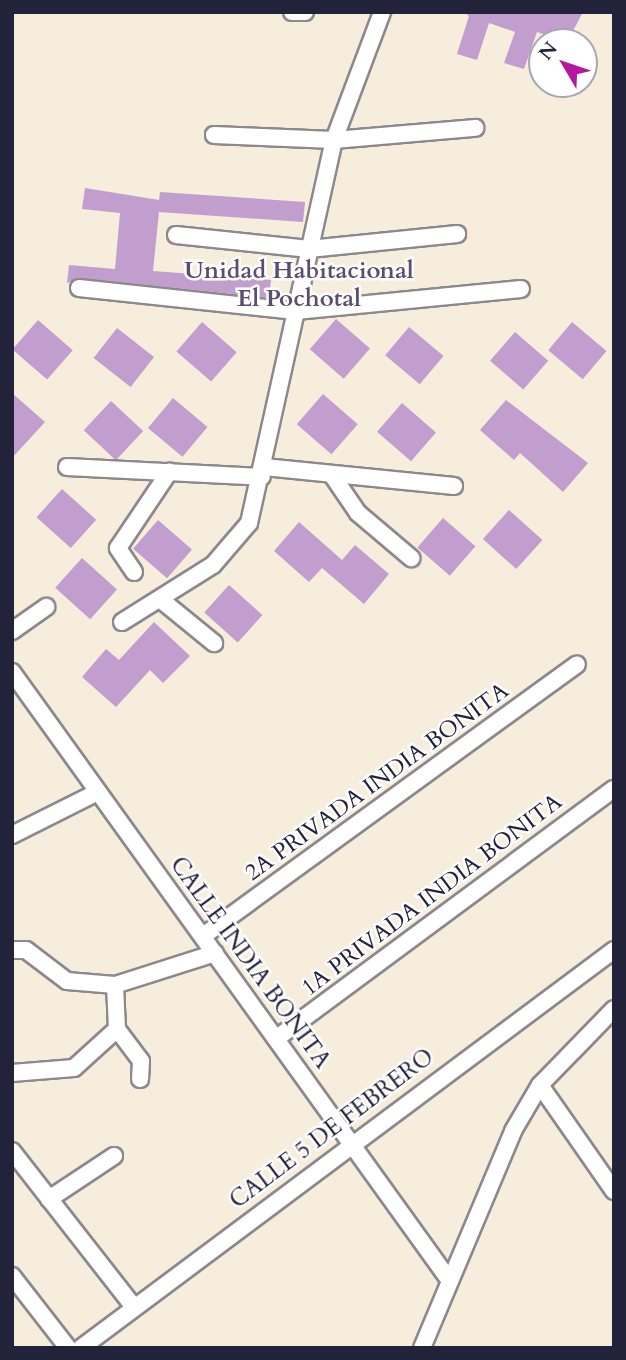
<!DOCTYPE html>
<style>
body{margin:0}
#map{position:relative;width:626px;height:1360px;overflow:hidden;background:#f6eddc;font-family:Cardo,serif}
div>[style]{position:absolute}
.building>*{inset:0;background:#c19ecd;transform-origin:0 0}
.roads{filter:drop-shadow(2px 0 #8c888c) drop-shadow(-2px 0 #8c888c) drop-shadow(0 2px #8c888c) drop-shadow(0 -2px #8c888c)}
.minor>*{height:16px;margin:-8px;padding:0 8px;transform-origin:8px;border-radius:8px;background:#fff}
span{translate:-50% -50%;white-space:nowrap;text-align:center;line-height:1.15;-webkit-text-stroke:5px #fff;paint-order:stroke}
.street-label{font-size:23px;color:#22223b}
.neighbourhood-label{font-size:24px;color:#5a4d6e;font-weight:700}
.frame{position:absolute;inset:0;border:14px solid #22223b;pointer-events:none}
.north{position:absolute;left:528px;top:28px;width:70px;height:70px;box-sizing:border-box;background:#fff;border:2px solid #a7a7b1;border-radius:50%;rotate:309deg;font-size:19px;font-weight:700;line-height:28px;text-align:center;color:#22223b}
.north::after{content:'';display:block;margin:auto;width:24px;height:32px;background:#b5179e;clip-path:polygon(50% 0,100% 100%,50% 72%,0 100%)}
</style>
<div id="map">
<div class="building">
<div style="clip-path:polygon(464px 12px,583px 12px,567px 42px,537px 32px,524px 69px,504px 63px,515px 32px,489px 23px,477px 60px,457px 54px,469px 16px)"></div>
<div style="clip-path:polygon(85px 188px,159px 200px,160px 192px,305px 202px,303px 222px,159px 212px,153px 271px,271px 280px,269px 298px,80px 278px,67px 283px,69px 265px,115px 269px,120px 213px,82px 209px)"></div>
<div style="left:336px;top:319px;width:45px;height:40px;rotate:41deg"></div>
<div style="left:38px;top:320px;width:46px;height:39px;rotate:41deg"></div>
<div style="left:202px;top:322px;width:46px;height:39px;rotate:41deg"></div>
<div style="left:572px;top:322px;width:45px;height:37px;rotate:40deg"></div>
<div style="left:409px;top:327px;width:45px;height:37px;rotate:40deg"></div>
<div style="left:117px;top:328px;width:47px;height:38px;rotate:38deg"></div>
<div style="left:515px;top:332px;width:44px;height:38px;rotate:41deg"></div>
<div style="clip-path:polygon(12px 393px,45px 422px,12px 458px)"></div>
<div style="left:323px;top:394px;width:46px;height:40px;rotate:41deg"></div>
<div style="left:173px;top:398px;width:45px;height:39px;rotate:40deg"></div>
<div style="clip-path:polygon(506px 400px,588px 463px,563px 492px,520px 453px,514px 460px,480px 430px)"></div>
<div style="left:111px;top:401px;width:44px;height:40px;rotate:43deg"></div>
<div style="left:402px;top:403px;width:45px;height:38px;rotate:41deg"></div>
<div style="left:62px;top:489px;width:46px;height:38px;rotate:42deg"></div>
<div style="left:509px;top:510px;width:45px;height:39px;rotate:42deg"></div>
<div style="left:443px;top:518px;width:43px;height:39px;rotate:41deg"></div>
<div style="left:158px;top:520px;width:45px;height:38px;rotate:41deg"></div>
<div style="clip-path:polygon(299px 522px,342px 560px,355px 545px,389px 574px,364px 604px,322px 568px,309px 582px,274px 551px)"></div>
<div style="left:82px;top:558px;width:47px;height:40px;rotate:42deg"></div>
<div style="left:229px;top:585px;width:45px;height:37px;rotate:42deg"></div>
<div style="clip-path:polygon(154px 622px,190px 656px,163px 683px,150px 670px,116px 707px,82px 677px,106px 649px,119px 660px)"></div>
</div>
<div class="roads">
<div class="minor">
<div style="left:292px;top:12px;width:13px"></div>
<div style="left:214px;top:135px;width:120px;rotate:2.4deg"></div>
<div style="left:334px;top:140px;width:142px;rotate:-4.9deg"></div>
<div style="left:176px;top:235px;width:134px;rotate:6deg"></div>
<div style="left:309px;top:249px;width:149px;rotate:-5.8deg"></div>
<div style="left:79px;top:288px;width:218px;rotate:6.1deg"></div>
<div style="left:296px;top:311px;width:226px;rotate:-5.6deg"></div>
<div style="left:67px;top:467px;width:195px;rotate:2.9deg"></div>
<div style="left:264px;top:467px;width:191px;rotate:5.7deg"></div>
<div style="left:332px;top:475px;width:46px;rotate:55.6deg"></div>
<div style="left:358px;top:513px;width:70px;rotate:40.3deg"></div>
<div style="left:134px;top:572px;width:29px;rotate:-124deg"></div>
<div style="left:118px;top:548px;width:92px;rotate:-56.1deg"></div>
<div style="left:160px;top:599px;width:70px;rotate:39.2deg"></div>
<div style="left:122px;top:622px;width:107px;rotate:-32.1deg"></div>
<div style="left:213px;top:565px;width:55px;rotate:-49.4deg"></div>
<div style="left:249px;top:523px;width:392px;rotate:-77.5deg"></div>
<div style="left:334px;top:140px;width:137px;rotate:-69.4deg"></div>
<div style="left:12px;top:631px;width:42px;rotate:-35.2deg"></div>
<div style="left:12px;top:672px;width:750px;rotate:54.28deg"></div>
<div style="left:12px;top:835px;width:94px;rotate:-26.6deg"></div>
<div style="left:203px;top:936px;width:462px;rotate:-36deg"></div>
<div style="left:12px;top:950px;width:14px"></div>
<div style="left:26px;top:950px;width:51px;rotate:37.1deg"></div>
<div style="left:67px;top:981px;width:48px;rotate:4.8deg"></div>
<div style="left:115px;top:985px;width:105px;rotate:-17.7deg"></div>
<div style="left:115px;top:985px;width:44px;rotate:87.4deg"></div>
<div style="left:117px;top:1029px;width:40px;rotate:53deg"></div>
<div style="left:141px;top:1061px;width:18px;rotate:93deg"></div>
<div style="left:277px;top:1038px;width:419px;rotate:-36.5deg"></div>
<div style="left:12px;top:1073px;width:62px;rotate:-4.6deg"></div>
<div style="left:74px;top:1068px;width:58px;rotate:-42.2deg"></div>
<div style="left:540px;top:1085px;width:129px;rotate:55.1deg"></div>
<div style="left:12px;top:1151px;width:198px;rotate:52deg"></div>
<div style="left:49px;top:1199px;width:78px;rotate:-33.5deg"></div>
<div style="left:12px;top:1276px;width:91px;rotate:52.1deg"></div>
<div style="left:81px;top:1348px;width:665px;rotate:-36.75deg"></div>
<div style="left:422px;top:1348px;width:235px;rotate:-67.2deg"></div>
<div style="left:513px;top:1131px;width:53px;rotate:-59.6deg"></div>
<div style="left:540px;top:1085px;width:106px;rotate:-45.8deg"></div>
</div>
</div>
<div class="street-label">
<span style="left:377px;top:782px;rotate:-36deg">2A PRIVADA INDIA BONITA</span>
<span style="left:432px;top:895px;rotate:-37deg">1A PRIVADA INDIA BONITA</span>
<span style="left:250px;top:963px;rotate:54deg">CALLE INDIA BONITA</span>
<span style="left:332px;top:1129px;rotate:-37deg">CALLE 5 DE FEBRERO</span>
</div>
<div class="neighbourhood-label">
<span style="left:299px;top:285px">Unidad Habitacional<br>El Pochotal</span>
</div>
<div class="frame"></div>
<div class="north">N</div>
</div>
